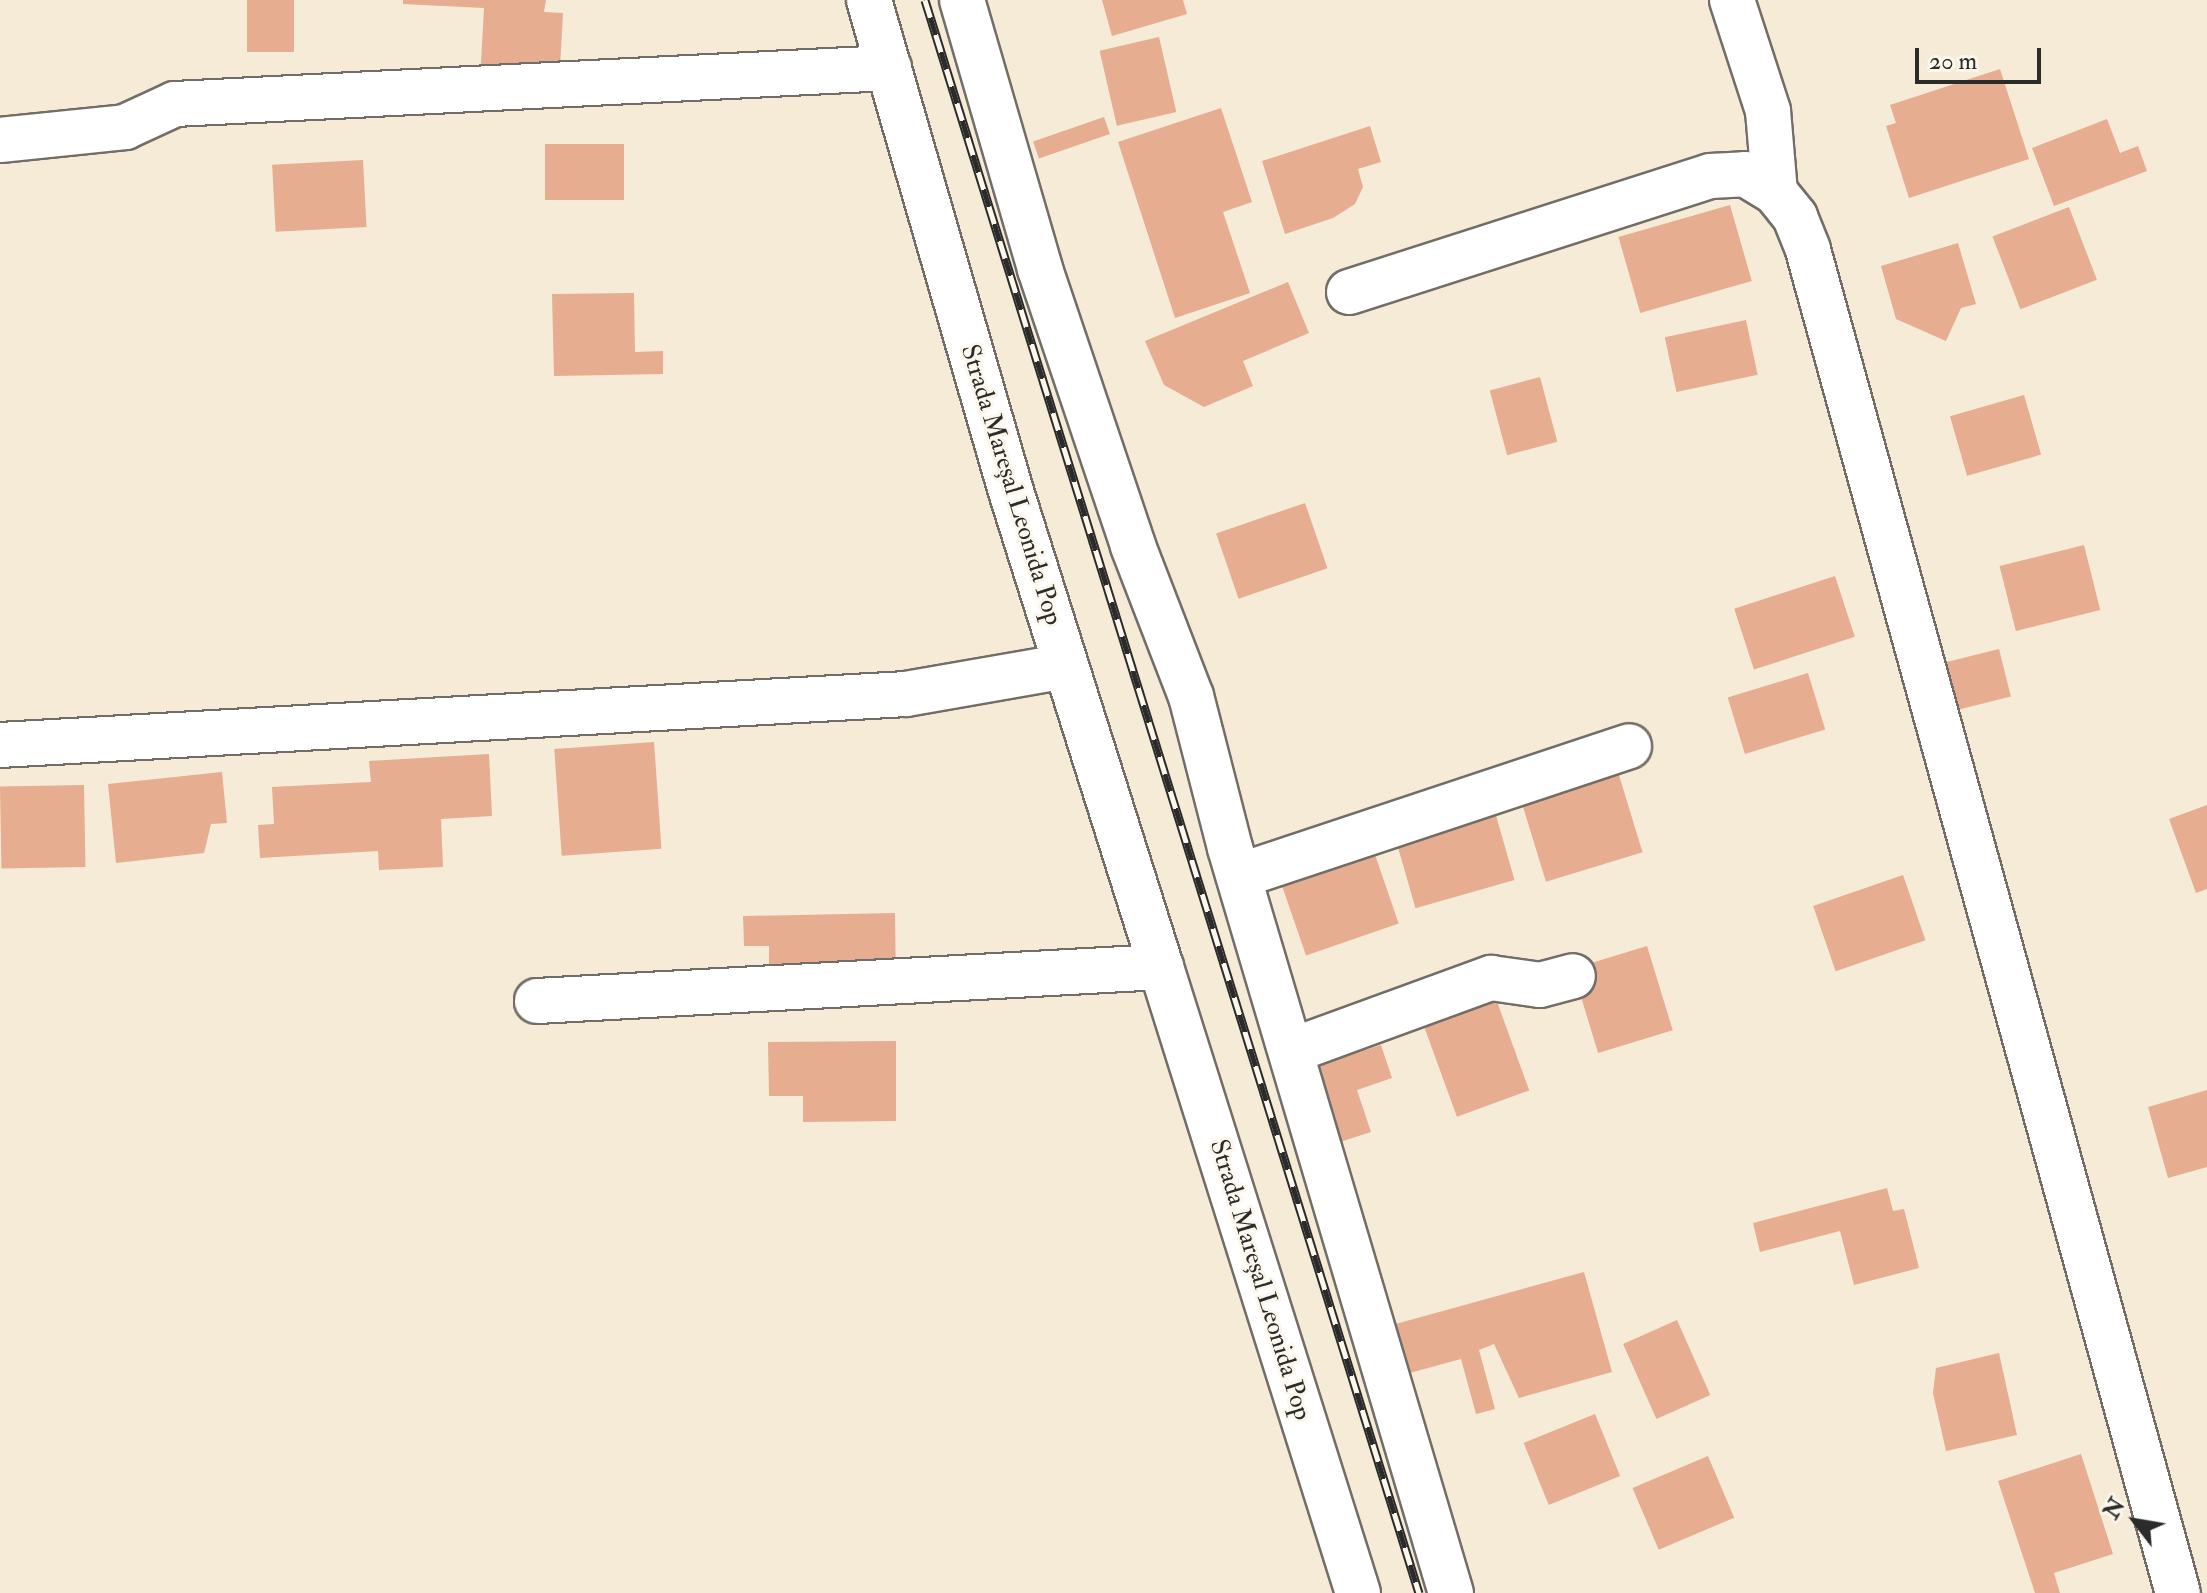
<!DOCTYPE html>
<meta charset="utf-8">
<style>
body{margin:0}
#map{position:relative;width:2207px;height:1593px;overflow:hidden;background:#f5ebd6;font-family:"IM FELL Double Pica",serif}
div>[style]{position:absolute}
.building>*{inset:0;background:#e6ad91;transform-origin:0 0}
.roads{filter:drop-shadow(2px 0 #726e67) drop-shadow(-2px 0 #726e67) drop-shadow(0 2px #726e67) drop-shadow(0 -2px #726e67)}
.street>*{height:44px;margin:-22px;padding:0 22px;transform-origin:22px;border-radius:22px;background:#fff}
.rail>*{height:9px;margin-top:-4.5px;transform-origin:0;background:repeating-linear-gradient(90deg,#fbf7ec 0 18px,#2b2b2b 0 36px);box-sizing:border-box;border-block:2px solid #2b2b2b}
span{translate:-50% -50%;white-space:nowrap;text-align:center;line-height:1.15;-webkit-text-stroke:6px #fbf7ec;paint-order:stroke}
.street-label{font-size:26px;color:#2b2b2b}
.north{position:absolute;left:2095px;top:1481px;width:80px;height:80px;-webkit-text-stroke:6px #fbf7ec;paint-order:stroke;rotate:301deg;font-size:22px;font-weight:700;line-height:32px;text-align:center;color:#2b2b2b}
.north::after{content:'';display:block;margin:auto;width:28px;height:36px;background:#2b2b2b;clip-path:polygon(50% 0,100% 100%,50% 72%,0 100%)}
.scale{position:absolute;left:1915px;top:48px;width:126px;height:36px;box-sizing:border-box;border:4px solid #2b2b2b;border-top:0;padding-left:10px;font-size:24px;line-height:28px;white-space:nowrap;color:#2b2b2b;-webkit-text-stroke:6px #fbf7ec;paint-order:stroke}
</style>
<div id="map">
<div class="building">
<div style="left:247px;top:0;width:47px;height:52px"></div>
<div style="clip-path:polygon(403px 0,546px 0,544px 12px,563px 13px,559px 86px,480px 81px,484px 8px,403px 4px)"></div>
<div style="clip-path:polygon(1102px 0,1183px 0,1187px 14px,1112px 36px)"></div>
<div style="left:1159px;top:37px;width:77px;height:61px;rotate:77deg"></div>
<div style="clip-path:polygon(2000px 69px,2029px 159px,1909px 198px,1886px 126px,1896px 123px,1890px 105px)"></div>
<div style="clip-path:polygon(1221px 108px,1252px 202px,1223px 212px,1250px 293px,1175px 318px,1118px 142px)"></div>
<div style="left:1104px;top:117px;width:18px;height:75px;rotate:71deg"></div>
<div style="clip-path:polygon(2107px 119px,2120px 153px,2138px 146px,2147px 171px,2054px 206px,2032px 148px)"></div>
<div style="clip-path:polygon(1370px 126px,1381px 162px,1358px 169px,1363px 187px,1355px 204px,1333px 218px,1285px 234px,1262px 161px)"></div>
<div style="left:624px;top:144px;width:56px;height:79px;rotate:90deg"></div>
<div style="left:363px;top:160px;width:67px;height:91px;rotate:87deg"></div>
<div style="left:1730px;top:205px;width:79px;height:116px;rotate:74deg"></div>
<div style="left:2069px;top:207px;width:78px;height:82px;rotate:69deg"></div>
<div style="clip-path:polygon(1958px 243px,1976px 304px,1961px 308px,1946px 341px,1896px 319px,1881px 266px)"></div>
<div style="clip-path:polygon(1288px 282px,1309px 333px,1243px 361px,1253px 386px,1204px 407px,1164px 385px,1145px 341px)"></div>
<div style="clip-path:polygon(634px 293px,635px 352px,663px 351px,663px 374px,554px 376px,552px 294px)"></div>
<div style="left:1746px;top:320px;width:56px;height:83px;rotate:78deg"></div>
<div style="left:1540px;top:377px;width:67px;height:52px;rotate:75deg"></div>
<div style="left:2024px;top:395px;width:62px;height:77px;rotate:74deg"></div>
<div style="left:1305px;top:503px;width:69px;height:94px;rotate:71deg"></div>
<div style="left:2084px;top:545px;width:67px;height:87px;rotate:76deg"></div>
<div style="left:1835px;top:576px;width:64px;height:106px;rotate:72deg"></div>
<div style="left:1999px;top:649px;width:49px;height:60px;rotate:76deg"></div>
<div style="left:1808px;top:673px;width:59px;height:84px;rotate:73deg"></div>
<div style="left:654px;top:742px;width:107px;height:100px;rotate:86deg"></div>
<div style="clip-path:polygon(489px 754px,492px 816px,441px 819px,443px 867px,379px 870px,378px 851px,260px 858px,258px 825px,274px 824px,272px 787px,371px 782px,369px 761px)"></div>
<div style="clip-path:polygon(222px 772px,227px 823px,211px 824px,204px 853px,116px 863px,108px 784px)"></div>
<div style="left:1618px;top:772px;width:84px;height:101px;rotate:73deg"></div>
<div style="left:84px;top:785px;width:82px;height:84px;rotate:89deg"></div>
<div style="left:1493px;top:805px;width:78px;height:103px;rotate:74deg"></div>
<div style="clip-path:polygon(2207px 805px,2207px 889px,2196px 893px,2169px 819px)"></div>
<div style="left:1372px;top:846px;width:82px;height:98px;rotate:71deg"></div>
<div style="left:1903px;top:875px;width:69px;height:95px;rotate:71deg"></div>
<div style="clip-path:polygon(895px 913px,896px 985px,769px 968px,769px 946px,744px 946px,743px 916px)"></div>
<div style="left:1647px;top:946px;width:88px;height:78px;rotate:73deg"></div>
<div style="left:1492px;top:988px;width:109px;height:77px;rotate:70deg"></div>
<div style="clip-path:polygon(896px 1041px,896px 1121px,803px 1122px,803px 1096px,769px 1096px,768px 1042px)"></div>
<div style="clip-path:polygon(1381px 1045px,1392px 1078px,1357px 1090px,1371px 1132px,1337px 1143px,1312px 1067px)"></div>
<div style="clip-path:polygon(2207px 1090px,2207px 1167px,2168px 1178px,2148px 1107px)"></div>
<div style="clip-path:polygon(1887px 1188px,1893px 1211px,1904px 1209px,1919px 1268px,1854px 1285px,1840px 1231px,1760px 1252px,1753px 1223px)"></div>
<div style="clip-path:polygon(1584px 1272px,1612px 1372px,1519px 1398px,1494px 1344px,1479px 1350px,1495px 1409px,1476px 1414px,1461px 1359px,1406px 1374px,1392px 1325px)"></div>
<div style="left:1677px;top:1320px;width:82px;height:59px;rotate:66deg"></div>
<div style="clip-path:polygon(1999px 1353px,2017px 1435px,1946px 1451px,1933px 1393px,1936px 1368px)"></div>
<div style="left:1595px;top:1414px;width:67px;height:77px;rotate:68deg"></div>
<div style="clip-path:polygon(2081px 1454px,2113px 1554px,2054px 1573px,2060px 1593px,2035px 1593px,1998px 1481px)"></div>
<div style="left:1708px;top:1456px;width:67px;height:82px;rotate:67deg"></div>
</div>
<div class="roads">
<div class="street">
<div style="left:962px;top:0;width:280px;rotate:73.8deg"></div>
<div style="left:1040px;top:269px;width:292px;rotate:71.4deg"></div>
<div style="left:1133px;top:546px;width:161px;rotate:68.9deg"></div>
<div style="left:1191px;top:696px;width:157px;rotate:75.6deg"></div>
<div style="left:1230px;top:848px;width:777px;rotate:73.48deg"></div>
<div style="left:1732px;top:0;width:117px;rotate:72deg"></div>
<div style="left:1768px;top:111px;width:81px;rotate:85.1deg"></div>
<div style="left:1775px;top:192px;width:32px;rotate:51deg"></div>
<div style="left:1795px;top:217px;width:35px;rotate:68deg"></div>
<div style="left:1808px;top:250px;width:1393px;rotate:74.6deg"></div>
<div style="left:0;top:140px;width:126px;rotate:-5.9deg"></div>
<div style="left:125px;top:127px;width:55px;rotate:-24.7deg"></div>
<div style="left:175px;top:104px;width:715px;rotate:-2.89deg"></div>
<div style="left:1349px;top:292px;width:379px;rotate:-17.8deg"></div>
<div style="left:1710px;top:176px;width:35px;rotate:-3deg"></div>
<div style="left:1745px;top:174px;width:35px;rotate:31deg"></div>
<div style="left:0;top:745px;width:907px;rotate:-3.22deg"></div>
<div style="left:906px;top:694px;width:162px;rotate:-9.9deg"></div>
<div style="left:1239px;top:876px;width:411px;rotate:-18.4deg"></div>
<div style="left:1161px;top:967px;width:656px;rotate:72.53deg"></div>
<div style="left:537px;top:1001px;width:625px;rotate:-3.12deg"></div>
<div style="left:1161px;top:967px;width:502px;rotate:-107.5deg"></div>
<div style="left:1010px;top:488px;width:508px;rotate:-106.12deg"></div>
<div style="left:1291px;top:1051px;width:213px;rotate:-20.1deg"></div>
<div style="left:1491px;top:978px;width:49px;rotate:8.1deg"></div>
<div style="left:1540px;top:985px;width:34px;rotate:-15deg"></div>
</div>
</div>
<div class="rail">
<div style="left:925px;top:0;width:1668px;rotate:72.77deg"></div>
</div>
<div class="street-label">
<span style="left:1011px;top:485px;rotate:73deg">Strada Mareșal Leonida Pop</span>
<span style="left:1260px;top:1280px;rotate:73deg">Strada Mareșal Leonida Pop</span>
</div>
<div class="north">N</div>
<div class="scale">20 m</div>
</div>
